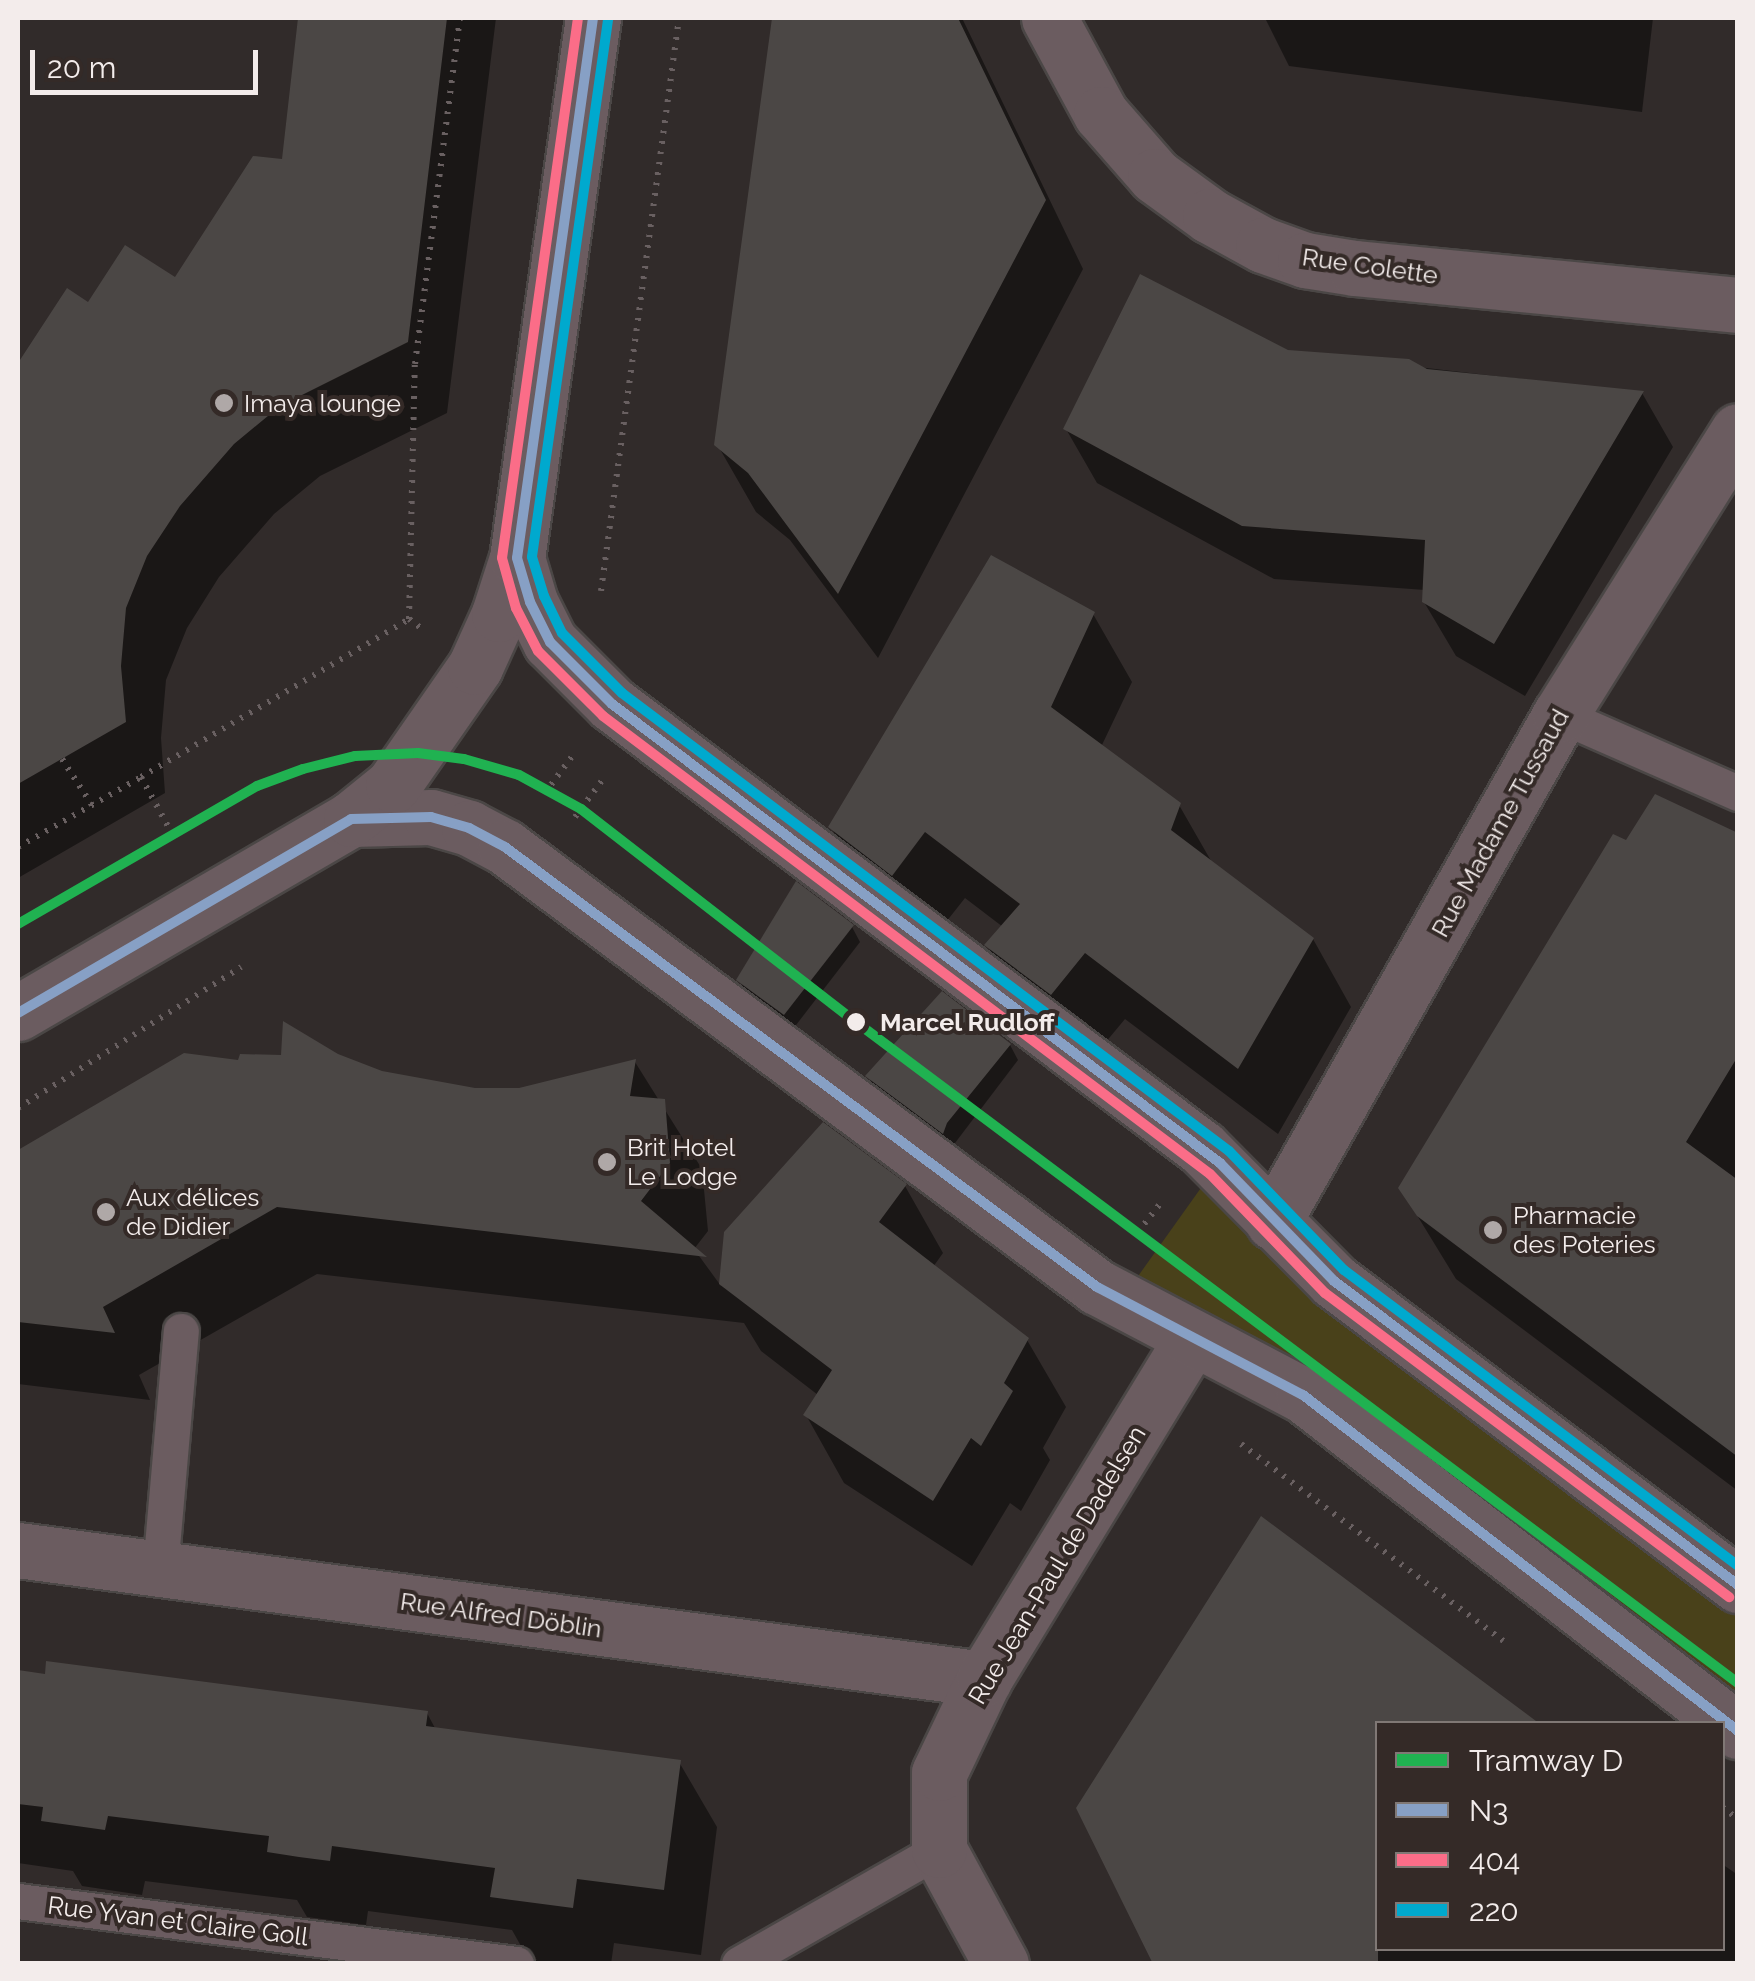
<!DOCTYPE html>
<meta charset="utf-8">
<style>
body{margin:0}
#map{position:relative;width:1755px;height:1981px;overflow:hidden;background:#312b2a;font-family:Raleway,sans-serif}
div>[style]{position:absolute}
.green>*{inset:0;background:#49411a}
.shadow>*{inset:0;background:#0007}
.building>*{inset:0;background:#4b4745}
.path>*{height:6px;margin-top:-3px;transform-origin:0;background:repeating-linear-gradient(90deg,#696061 0 2.5px,transparent 0 10.5px)}
.roads{filter:drop-shadow(2px 0 #4b4746) drop-shadow(-2px 0 #4b4746) drop-shadow(0 2px #4b4746) drop-shadow(0 -2px #4b4746)}
.service>*{height:35px;margin:-17.5px;padding:0 17.5px;transform-origin:17.5px;border-radius:17.5px;background:#6b5c60}
.minor>*{height:55px;margin:-27.5px;padding:0 27.5px;transform-origin:27.5px;border-radius:27.5px;background:#6b5c60}
.tertiary>*{height:55px;margin:-27.5px;padding:0 27.5px;transform-origin:27.5px;border-radius:27.5px;background:#6b5c60}
.bus-1>*{height:10px;margin:-5px;padding:0 5px;transform-origin:5px;border-radius:5px;background:#87a0c5}
.bus-2>*{height:10px;margin:-5px;padding:0 5px;transform-origin:5px;border-radius:5px;background:#fb6d88}
.bus-3>*{height:10px;margin:-5px;padding:0 5px;transform-origin:5px;border-radius:5px;background:#00a9ce}
.tram-1>*{height:10px;margin:-5px;padding:0 5px;transform-origin:5px;border-radius:5px;background:#20b251}
.dots>*{width:28px;height:28px;translate:-50% -50%;box-sizing:border-box;border:5px solid #342a27;border-radius:50%}
span{translate:-50% -50%;white-space:nowrap;text-align:center;line-height:1.15;-webkit-text-stroke:8px #342a27;paint-order:stroke}
.street-label{font-size:25px;color:#f3eceb}
.poi-label{font-size:25px;color:#f3eceb}
.left{translate:0 -50%;text-align:left}
.stop-label{font-size:25px;color:#f3eceb;font-weight:700}
.frame{position:absolute;inset:0;border:20px solid #f3eceb;pointer-events:none}
.legend{position:absolute;left:1375px;top:1721px;width:350px;height:230px;box-sizing:border-box;background:#342a27;border:2px solid #807875;margin:0;padding:12px 18px;list-style:none;font-size:30px;color:#f3eceb}
.legend li{display:flex;align-items:center;gap:20px;height:50px}
.legend b{width:50px;border:2px solid #807875}
.scale{position:absolute;left:30px;top:50px;width:228px;height:45px;box-sizing:border-box;border:5px solid #f3eceb;border-top:0;padding-left:12px;font-size:30px;line-height:35px;white-space:nowrap;color:#f3eceb;-webkit-text-stroke:8px #342a27;paint-order:stroke}
</style>
<div id="map">
<div class="green">
<div style="clip-path:polygon(1208px 1178px,1737px 1608px,1737px 1712px,1131px 1286px)"></div>
</div>
<div class="shadow">
<div style="clip-path:polygon(300px 18px,496px 18px,447px 413px,320px 476px,274px 514px,219px 577px,187px 628px,166px 680px,161px 738px,165px 793px,18px 878px,18px 367px,68px 291px,89px 305px,176px 280px,284px 162px)"></div>
<div style="clip-path:polygon(774px 18px,962px 18px,1083px 269px,878px 658px,790px 540px,756px 512px,717px 444px)"></div>
<div style="clip-path:polygon(1265px 18px,1653px 18px,1642px 112px,1289px 66px)"></div>
<div style="clip-path:polygon(1288px 352px,1642px 393px,1673px 447px,1525px 696px,1456px 656px,1424px 602px,1425px 590px,1274px 579px,1097px 483px,1066px 429px)"></div>
<div style="clip-path:polygon(1093px 614px,1132px 682px,1101px 747px,1179px 805px,1214px 866px,1313px 939px,1351px 1007px,1278px 1134px,1125px 1019px,1090px 1061px,1026px 1012px,987px 945px,1003px 927px,965px 898px,931px 941px,870px 895px,831px 827px)"></div>
<div style="clip-path:polygon(1738px 834px,1735px 1182px,1738px 1491px,1456px 1279px,1401px 1189px,1627px 843px)"></div>
<div style="clip-path:polygon(852px 927px,860px 942px,793px 1029px,748px 995px,739px 980px)"></div>
<div style="clip-path:polygon(1010px 1045px,1018px 1060px,952px 1147px,877px 1091px,868px 1076px)"></div>
<div style="clip-path:polygon(185px 1056px,240px 1063px,337px 1056px,382px 1074px,475px 1090px,520px 1090px,635px 1062px,702px 1169px,708px 1231px,694px 1249px,721px 1286px,726px 1233px,905px 1186px,943px 1253px,933px 1267px,1027px 1340px,1066px 1407px,1043px 1448px,1050px 1460px,1021px 1511px,1010px 1503px,972px 1566px,844px 1483px,806px 1415px,818px 1395px,761px 1351px,744px 1323px,317px 1274px,139px 1375px,150px 1400px,18px 1384px,18px 1153px)"></div>
<div style="clip-path:polygon(18px 1673px,427px 1713px,436px 1730px,679px 1762px,717px 1827px,701px 1955px,614px 1943px,611px 1964px,540px 1964px,530px 1962px,512px 1930px,368px 1911px,366px 1925px,307px 1917px,297px 1900px,145px 1881px,142px 1895px,82px 1886px,73px 1871px,18px 1863px)"></div>
<div style="clip-path:polygon(1378px 1724px,1378px 1948px,1722px 1948px,1722px 1864px,1738px 1875px,1738px 1964px,1159px 1964px)"></div>
</div>
<div class="building">
<div style="clip-path:polygon(298px 18px,447px 18px,408px 342px,280px 406px,234px 444px,180px 506px,147px 556px,126px 608px,121px 666px,126px 722px,18px 784px,18px 363px,67px 288px,88px 302px,125px 245px,175px 277px,253px 156px,282px 159px)"></div>
<div style="clip-path:polygon(772px 18px,958px 18px,1046px 200px,838px 594px,748px 473px,714px 445px)"></div>
<div style="clip-path:polygon(1140px 274px,1288px 350px,1409px 359px,1427px 369px,1644px 391px,1494px 644px,1422px 602px,1425px 540px,1242px 526px,1063px 429px)"></div>
<div style="clip-path:polygon(991px 555px,1095px 612px,1051px 707px,1181px 803px,1171px 830px,1314px 938px,1238px 1069px,1085px 953px,1051px 995px,984px 945px,1020px 904px,925px 832px,892px 876px,828px 827px)"></div>
<div style="clip-path:polygon(1655px 794px,1738px 833px,1738px 1056px,1686px 1142px,1738px 1180px,1738px 1457px,1417px 1216px,1398px 1188px,1613px 834px,1626px 840px)"></div>
<div style="clip-path:polygon(796px 881px,854px 925px,784px 1015px,736px 980px)"></div>
<div style="clip-path:polygon(942px 991px,1011px 1044px,947px 1123px,943px 1134px,865px 1076px)"></div>
<div style="clip-path:polygon(283px 1021px,338px 1054px,382px 1071px,475px 1088px,519px 1088px,636px 1059px,630px 1096px,665px 1099px,670px 1163px,641px 1201px,707px 1257px,277px 1207px,103px 1307px,115px 1333px,18px 1322px,18px 1150px,184px 1053px,238px 1060px,240px 1054px,281px 1055px)"></div>
<div style="clip-path:polygon(823px 1122px,907px 1184px,879px 1222px,1029px 1338px,1004px 1383px,1013px 1391px,981px 1446px,971px 1438px,933px 1501px,803px 1415px,832px 1370px,719px 1284px,724px 1232px)"></div>
<div style="clip-path:polygon(1261px 1516px,1540px 1724px,1378px 1724px,1378px 1964px,1153px 1964px,1076px 1808px)"></div>
<div style="clip-path:polygon(46px 1661px,428px 1711px,426px 1726px,681px 1760px,664px 1890px,577px 1879px,573px 1908px,490px 1897px,495px 1868px,332px 1846px,330px 1861px,299px 1857px,267px 1852px,269px 1836px,108px 1816px,105px 1830px,41px 1821px,43px 1807px,18px 1804px,18px 1670px,45px 1674px)"></div>
</div>
<div class="path">
<div style="left:601px;top:591px;width:578px;rotate:-82.25deg"></div>
<div style="left:409px;top:619px;width:255px;rotate:-88.7deg"></div>
<div style="left:415px;top:364px;width:349px;rotate:-82.6deg"></div>
<div style="left:62px;top:759px;width:55px;rotate:56.9deg"></div>
<div style="left:141px;top:777px;width:311px;rotate:-30.5deg"></div>
<div style="left:409px;top:619px;width:15px;rotate:37deg"></div>
<div style="left:545px;top:793px;width:47px;rotate:-53.6deg"></div>
<div style="left:575px;top:817px;width:47px;rotate:-53.6deg"></div>
<div style="left:18px;top:847px;width:142px;rotate:-29.6deg"></div>
<div style="left:141px;top:777px;width:73px;rotate:61.3deg"></div>
<div style="left:18px;top:1108px;width:264px;rotate:-32.3deg"></div>
<div style="left:1138px;top:1232px;width:37px;rotate:-52deg"></div>
<div style="left:1241px;top:1444px;width:328px;rotate:36.9deg"></div>
<div style="left:1722px;top:1807px;width:20px;rotate:37deg"></div>
</div>
<div class="roads">
<div class="service">
<div style="left:1560px;top:715px;width:194px;rotate:23.7deg"></div>
<div style="left:160px;top:1569px;width:239px;rotate:-85deg"></div>
<div style="left:18px;top:1901px;width:502px;rotate:7.21deg"></div>
<div style="left:739px;top:1964px;width:230px;rotate:-29.7deg"></div>
</div>
<div class="minor">
<div style="left:1049px;top:18px;width:109px;rotate:61.6deg"></div>
<div style="left:1101px;top:114px;width:82px;rotate:48.9deg"></div>
<div style="left:1155px;top:176px;width:68px;rotate:36deg"></div>
<div style="left:1210px;top:216px;width:60px;rotate:28.7deg"></div>
<div style="left:1263px;top:245px;width:45px;rotate:19.7deg"></div>
<div style="left:1305px;top:260px;width:51px;rotate:9.1deg"></div>
<div style="left:1355px;top:268px;width:385px;rotate:5.5deg"></div>
<div style="left:1273px;top:1222px;width:583px;rotate:-60.49deg"></div>
<div style="left:1560px;top:715px;width:335px;rotate:-57.9deg"></div>
<div style="left:18px;top:1550px;width:975px;rotate:7.61deg"></div>
<div style="left:1001px;top:1964px;width:130px;rotate:-118.5deg"></div>
<div style="left:939px;top:1850px;width:77px;rotate:-90deg"></div>
<div style="left:939px;top:1773px;width:104px;rotate:-64.4deg"></div>
<div style="left:984px;top:1679px;width:399px;rotate:-58.6deg"></div>
</div>
<div class="tertiary">
<div style="left:517px;top:558px;width:46px;rotate:73.5deg"></div>
<div style="left:530px;top:602px;width:45px;rotate:63.4deg"></div>
<div style="left:550px;top:642px;width:88px;rotate:45deg"></div>
<div style="left:612px;top:704px;width:738px;rotate:36.96deg"></div>
<div style="left:1202px;top:1148px;width:187px;rotate:45.2deg"></div>
<div style="left:1334px;top:1281px;width:506px;rotate:36.96deg"></div>
<div style="left:351px;top:819px;width:80px;rotate:-1.4deg"></div>
<div style="left:431px;top:817px;width:40px;rotate:16deg"></div>
<div style="left:469px;top:828px;width:41px;rotate:27.8deg"></div>
<div style="left:505px;top:847px;width:738px;rotate:36.62deg"></div>
<div style="left:1097px;top:1287px;width:233px;rotate:27.7deg"></div>
<div style="left:1303px;top:1395px;width:550px;rotate:37.68deg"></div>
<div style="left:18px;top:1013px;width:385px;rotate:-30.2deg"></div>
<div style="left:351px;top:819px;width:54px;rotate:-39deg"></div>
<div style="left:393px;top:785px;width:144px;rotate:-55.2deg"></div>
<div style="left:475px;top:667px;width:58px;rotate:-65.6deg"></div>
<div style="left:499px;top:614px;width:59px;rotate:-72.2deg"></div>
<div style="left:517px;top:558px;width:545px;rotate:-81.99deg"></div>
</div>
</div>
<div class="bus-1">
<div style="left:593px;top:18px;width:545px;rotate:98.01deg"></div>
<div style="left:517px;top:558px;width:46px;rotate:73.5deg"></div>
<div style="left:530px;top:602px;width:45px;rotate:63.4deg"></div>
<div style="left:550px;top:642px;width:88px;rotate:45deg"></div>
<div style="left:612px;top:704px;width:762px;rotate:37.05deg"></div>
<div style="left:1220px;top:1163px;width:164px;rotate:46deg"></div>
<div style="left:1334px;top:1281px;width:506px;rotate:36.96deg"></div>
<div style="left:18px;top:1013px;width:385px;rotate:-30.2deg"></div>
<div style="left:351px;top:819px;width:80px;rotate:-1.4deg"></div>
<div style="left:431px;top:817px;width:40px;rotate:16deg"></div>
<div style="left:469px;top:828px;width:41px;rotate:27.8deg"></div>
<div style="left:505px;top:847px;width:738px;rotate:36.62deg"></div>
<div style="left:1097px;top:1287px;width:233px;rotate:27.7deg"></div>
<div style="left:1303px;top:1395px;width:550px;rotate:37.68deg"></div>
</div>
<div class="bus-2">
<div style="left:578px;top:18px;width:545px;rotate:98.01deg"></div>
<div style="left:502px;top:558px;width:52px;rotate:74.4deg"></div>
<div style="left:516px;top:608px;width:48px;rotate:62.9deg"></div>
<div style="left:538px;top:651px;width:92px;rotate:45deg"></div>
<div style="left:603px;top:716px;width:760px;rotate:37.04deg"></div>
<div style="left:1210px;top:1174px;width:165px;rotate:46deg"></div>
<div style="left:1325px;top:1293px;width:506px;rotate:36.96deg"></div>
</div>
<div class="bus-3">
<div style="left:608px;top:20px;width:542px;rotate:98.06deg"></div>
<div style="left:532px;top:557px;width:41px;rotate:72.9deg"></div>
<div style="left:544px;top:596px;width:41px;rotate:64.1deg"></div>
<div style="left:562px;top:633px;width:85px;rotate:45deg"></div>
<div style="left:622px;top:693px;width:760px;rotate:37.04deg"></div>
<div style="left:1229px;top:1151px;width:165px;rotate:46deg"></div>
<div style="left:1344px;top:1270px;width:493px;rotate:36.9deg"></div>
</div>
<div class="tram-1">
<div style="left:18px;top:924px;width:276px;rotate:-30deg"></div>
<div style="left:257px;top:786px;width:49px;rotate:-20.3deg"></div>
<div style="left:303px;top:769px;width:54px;rotate:-14deg"></div>
<div style="left:355px;top:756px;width:63px;rotate:-2.7deg"></div>
<div style="left:418px;top:753px;width:46px;rotate:7.4deg"></div>
<div style="left:464px;top:759px;width:57px;rotate:16.2deg"></div>
<div style="left:519px;top:775px;width:71px;rotate:28.7deg"></div>
<div style="left:581px;top:809px;width:348px;rotate:37.8deg"></div>
<div style="left:856px;top:1022px;width:1102px;rotate:36.85deg"></div>
</div>
<div class="dots">
<div style="left:224px;top:403px;background:#afa8a7"></div>
<div style="left:856px;top:1022px;background:#f3eceb"></div>
<div style="left:607px;top:1162px;background:#afa8a7"></div>
<div style="left:106px;top:1212px;background:#afa8a7"></div>
<div style="left:1493px;top:1230px;background:#afa8a7"></div>
</div>
<div class="street-label">
<span style="left:1370px;top:266px;rotate:8deg">Rue Colette</span>
<span style="left:1500px;top:823px;rotate:-61deg">Rue Madame Tussaud</span>
<span style="left:1057px;top:1565px;rotate:-59deg">Rue Jean-Paul de Dadelsen</span>
<span style="left:501px;top:1615px;rotate:8deg">Rue Alfred Döblin</span>
<span style="left:178px;top:1921px;rotate:7deg">Rue Yvan et Claire Goll</span>
</div>
<div class="poi-label">
<span class="left" style="left:244px;top:403px">Imaya lounge</span>
<span class="left" style="left:627px;top:1162px">Brit Hotel<br>Le Lodge</span>
<span class="left" style="left:126px;top:1212px">Aux délices<br>de Didier</span>
<span class="left" style="left:1513px;top:1230px">Pharmacie<br>des Poteries</span>
</div>
<div class="stop-label">
<span class="left" style="left:880px;top:1022px">Marcel Rudloff</span>
</div>
<div class="frame"></div>
<ul class="legend">
<li><b style="height:12px;background:#20b251"></b>Tramway D</li>
<li><b style="height:12px;background:#87a0c5"></b>N3</li>
<li><b style="height:12px;background:#fb6d88"></b>404</li>
<li><b style="height:12px;background:#00a9ce"></b>220</li>
</ul>
<div class="scale">20 m</div>
</div>
